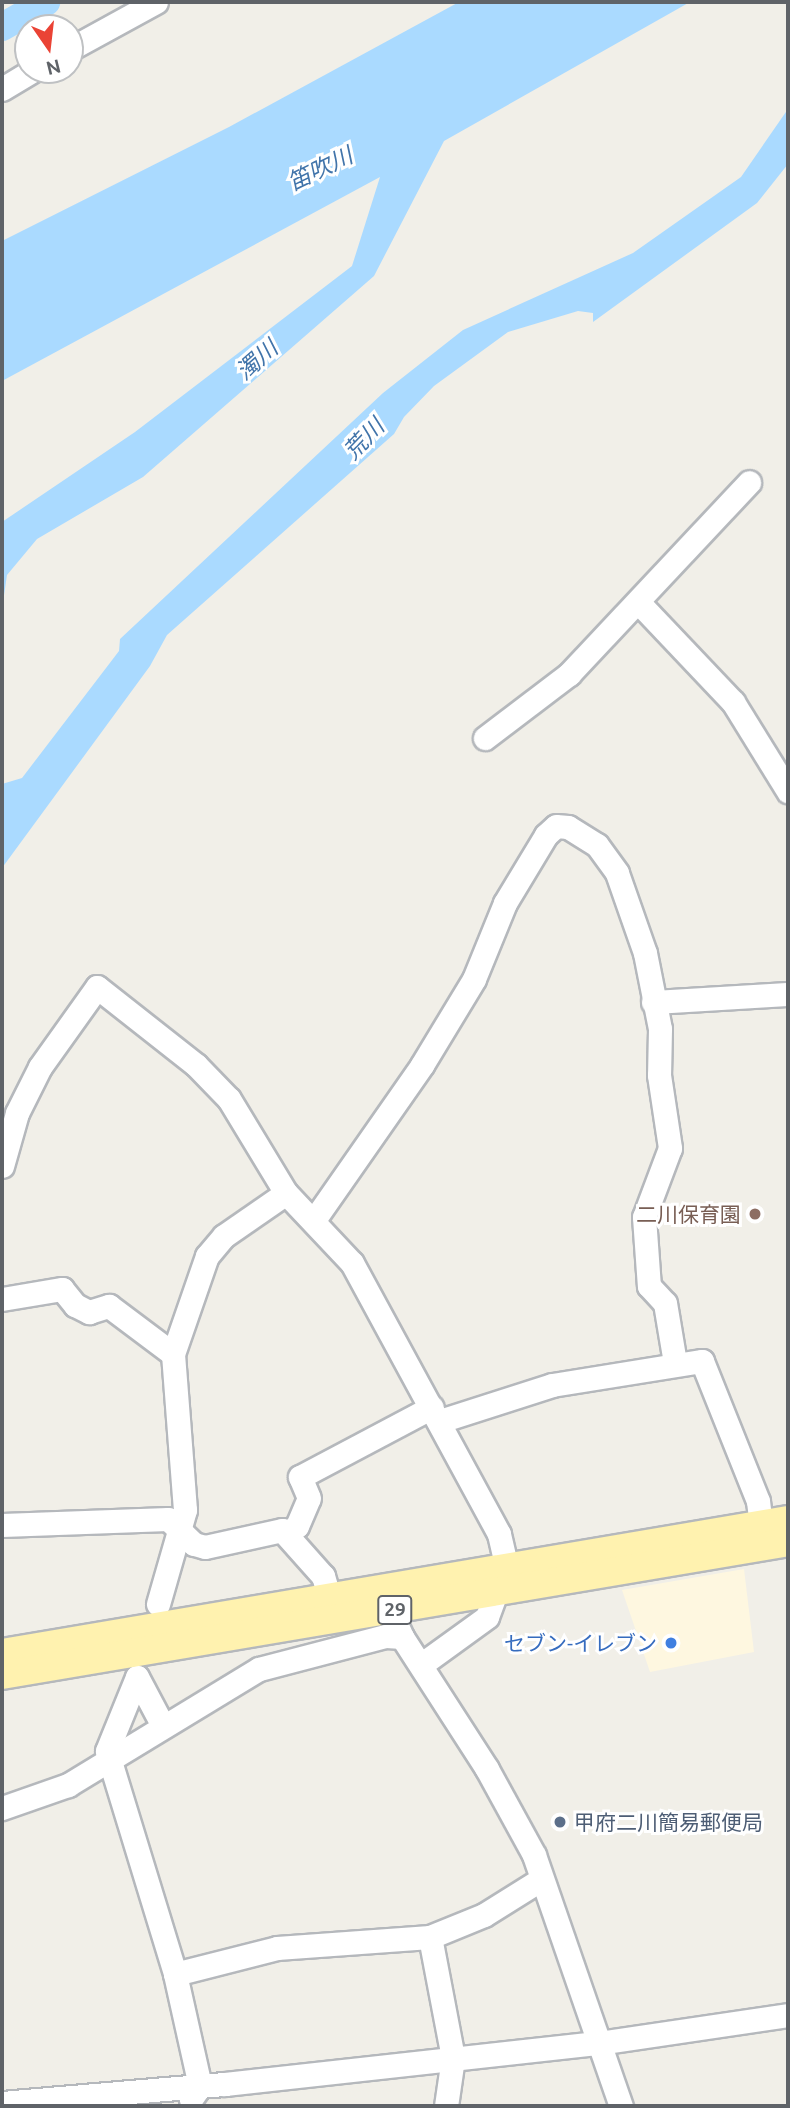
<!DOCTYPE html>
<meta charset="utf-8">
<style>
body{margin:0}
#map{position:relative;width:790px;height:2108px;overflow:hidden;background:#f1efe8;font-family:Ubuntu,"Noto Sans JP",sans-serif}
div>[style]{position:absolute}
.commercial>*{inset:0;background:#fef7e0}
.water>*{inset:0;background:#aadaff}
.river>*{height:28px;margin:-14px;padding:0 14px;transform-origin:14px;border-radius:14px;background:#aadaff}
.roads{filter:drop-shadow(2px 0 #b5b8bc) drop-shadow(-2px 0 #b5b8bc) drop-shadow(0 2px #b5b8bc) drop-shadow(0 -2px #b5b8bc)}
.minor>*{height:23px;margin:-11.5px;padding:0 11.5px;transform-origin:11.5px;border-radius:11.5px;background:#fff}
.major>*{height:28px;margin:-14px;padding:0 14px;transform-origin:14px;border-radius:14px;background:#fff2af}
.dots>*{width:19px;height:19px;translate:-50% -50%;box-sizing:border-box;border:4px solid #fff;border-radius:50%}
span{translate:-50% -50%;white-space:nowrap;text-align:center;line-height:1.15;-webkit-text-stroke:6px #fff;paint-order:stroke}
.shield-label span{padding:2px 5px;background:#fff;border:2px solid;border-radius:5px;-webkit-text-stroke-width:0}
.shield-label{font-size:19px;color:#5f6368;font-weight:700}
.education-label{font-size:21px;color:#785e54}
.right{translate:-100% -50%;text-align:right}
.shop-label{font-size:21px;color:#366cbe}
.service-label{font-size:21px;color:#4e5e75}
.left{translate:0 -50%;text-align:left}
.water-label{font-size:23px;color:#4174aa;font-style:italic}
.frame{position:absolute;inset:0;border:4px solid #5f6368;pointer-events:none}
.north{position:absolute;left:14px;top:14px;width:70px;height:70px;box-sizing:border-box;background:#fff;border:2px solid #bfc1c3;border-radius:50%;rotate:166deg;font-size:19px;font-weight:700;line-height:28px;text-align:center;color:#5f6368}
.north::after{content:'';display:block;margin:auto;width:24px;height:32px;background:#ea4335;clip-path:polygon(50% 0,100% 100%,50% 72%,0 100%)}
</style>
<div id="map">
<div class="commercial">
<div style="clip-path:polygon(744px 1569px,754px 1652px,650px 1672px,622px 1590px)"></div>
</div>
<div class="water">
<div style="clip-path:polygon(459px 2px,690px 2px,444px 141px,374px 276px,143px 477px,37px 539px,7px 575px,2px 609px,2px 522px,135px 432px,352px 266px,380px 177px,2px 381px,2px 241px,229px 127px)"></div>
<div style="clip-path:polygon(788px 109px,788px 164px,757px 203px,593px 322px,593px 313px,578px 311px,508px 332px,434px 386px,404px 417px,394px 434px,167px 635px,150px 666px,2px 868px,2px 784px,22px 778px,119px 651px,120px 639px,383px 393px,463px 330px,633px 253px,741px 177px)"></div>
</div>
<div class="river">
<div style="left:2px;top:27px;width:51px;rotate:-29.6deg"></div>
</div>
<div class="roads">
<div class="minor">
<div style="left:70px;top:49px;width:98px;rotate:-28.7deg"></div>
<div style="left:2px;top:89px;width:37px;rotate:-31deg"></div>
<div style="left:639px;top:603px;width:137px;rotate:46.5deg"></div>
<div style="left:733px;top:702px;width:105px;rotate:58.3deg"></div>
<div style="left:485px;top:738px;width:106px;rotate:-37.3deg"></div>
<div style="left:569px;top:674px;width:263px;rotate:-46.8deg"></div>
<div style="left:653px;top:1002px;width:135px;rotate:-3.4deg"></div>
<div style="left:2px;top:1166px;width:55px;rotate:-74.2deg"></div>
<div style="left:17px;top:1113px;width:51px;rotate:-63.4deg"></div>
<div style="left:40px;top:1067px;width:98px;rotate:-54.5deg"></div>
<div style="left:97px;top:987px;width:126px;rotate:38.2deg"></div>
<div style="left:196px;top:1065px;width:47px;rotate:45.9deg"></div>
<div style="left:229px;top:1099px;width:110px;rotate:58.8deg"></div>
<div style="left:286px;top:1193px;width:96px;rotate:46.7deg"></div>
<div style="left:352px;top:1263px;width:308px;rotate:61.5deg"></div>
<div style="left:499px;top:1534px;width:32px;rotate:77deg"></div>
<div style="left:506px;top:1565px;width:55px;rotate:110.1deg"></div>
<div style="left:487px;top:1617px;width:80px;rotate:144.1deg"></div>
<div style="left:314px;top:1220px;width:189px;rotate:-55.1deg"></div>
<div style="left:422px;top:1065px;width:100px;rotate:-58.8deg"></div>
<div style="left:474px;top:979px;width:82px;rotate:-67.8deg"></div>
<div style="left:505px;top:903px;width:79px;rotate:-58.9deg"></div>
<div style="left:546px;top:835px;width:13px;rotate:-42deg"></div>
<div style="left:556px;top:826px;width:12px;rotate:5deg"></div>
<div style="left:568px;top:827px;width:34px;rotate:32deg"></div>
<div style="left:597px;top:845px;width:34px;rotate:54deg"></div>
<div style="left:617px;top:873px;width:85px;rotate:70.7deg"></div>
<div style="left:645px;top:953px;width:77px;rotate:78.8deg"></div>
<div style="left:660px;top:1029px;width:46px;rotate:91.2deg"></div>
<div style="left:659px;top:1075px;width:74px;rotate:81.4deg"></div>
<div style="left:670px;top:1148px;width:74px;rotate:110.6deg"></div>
<div style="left:644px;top:1217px;width:69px;rotate:85.9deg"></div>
<div style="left:649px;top:1286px;width:23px;rotate:47deg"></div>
<div style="left:665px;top:1303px;width:61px;rotate:80.5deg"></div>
<div style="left:2px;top:1299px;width:61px;rotate:-9.5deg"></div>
<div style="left:62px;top:1289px;width:21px;rotate:51deg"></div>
<div style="left:75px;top:1305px;width:16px;rotate:27deg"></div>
<div style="left:89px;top:1312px;width:21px;rotate:-17deg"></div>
<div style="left:109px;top:1306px;width:80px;rotate:36.9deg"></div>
<div style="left:440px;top:1421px;width:118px;rotate:-17.8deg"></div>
<div style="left:552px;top:1385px;width:152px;rotate:-9.1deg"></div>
<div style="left:702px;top:1361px;width:151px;rotate:68.2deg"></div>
<div style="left:758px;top:1501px;width:24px;rotate:83deg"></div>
<div style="left:2px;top:1525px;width:166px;rotate:-2.1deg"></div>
<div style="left:168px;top:1519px;width:36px;rotate:44deg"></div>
<div style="left:194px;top:1544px;width:11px;rotate:15deg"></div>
<div style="left:205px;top:1547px;width:79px;rotate:-12.4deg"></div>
<div style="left:282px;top:1530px;width:62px;rotate:48.3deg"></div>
<div style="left:323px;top:1576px;width:21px;rotate:73deg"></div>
<div style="left:287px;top:1533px;width:12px;rotate:-35deg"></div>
<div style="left:297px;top:1526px;width:30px;rotate:-67deg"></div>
<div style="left:309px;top:1498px;width:23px;rotate:-113deg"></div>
<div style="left:300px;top:1477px;width:149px;rotate:-27.9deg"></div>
<div style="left:158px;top:1604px;width:98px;rotate:-74deg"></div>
<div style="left:185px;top:1510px;width:156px;rotate:-94.4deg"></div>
<div style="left:173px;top:1354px;width:104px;rotate:-70.9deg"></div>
<div style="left:207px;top:1256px;width:26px;rotate:-50deg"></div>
<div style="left:224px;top:1236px;width:75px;rotate:-34.7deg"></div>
<div style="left:390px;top:1610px;width:30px;rotate:66deg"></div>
<div style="left:402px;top:1637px;width:157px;rotate:57.2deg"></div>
<div style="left:487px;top:1769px;width:98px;rotate:61.3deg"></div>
<div style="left:534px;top:1855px;width:266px;rotate:70.9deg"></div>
<div style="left:137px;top:1677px;width:80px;rotate:112.1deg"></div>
<div style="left:107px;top:1751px;width:233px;rotate:73deg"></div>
<div style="left:175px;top:1974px;width:115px;rotate:77.4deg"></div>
<div style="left:200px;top:2086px;width:16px;rotate:125deg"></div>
<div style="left:137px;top:1677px;width:53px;rotate:62deg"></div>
<div style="left:2px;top:1808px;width:70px;rotate:-19.2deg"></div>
<div style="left:68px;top:1785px;width:223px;rotate:-31.3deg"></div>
<div style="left:259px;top:1669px;width:131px;rotate:-14.6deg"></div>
<div style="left:386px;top:1636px;width:16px;rotate:4deg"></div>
<div style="left:430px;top:1937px;width:123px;rotate:79.2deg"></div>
<div style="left:453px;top:2058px;width:49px;rotate:98.3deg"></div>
<div style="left:175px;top:1974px;width:105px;rotate:-14.3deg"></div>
<div style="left:277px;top:1948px;width:153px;rotate:-4.1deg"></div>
<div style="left:430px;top:1937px;width:58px;rotate:-22.2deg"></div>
<div style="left:484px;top:1915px;width:66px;rotate:-32deg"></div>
<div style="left:2px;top:2103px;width:224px;rotate:-4.9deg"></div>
<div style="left:225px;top:2084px;width:376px;rotate:-6.3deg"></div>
<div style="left:599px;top:2043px;width:191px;rotate:-8.4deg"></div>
</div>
<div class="major">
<div style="left:2px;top:1653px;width:797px;rotate:-9.6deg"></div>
<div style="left:2px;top:1675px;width:797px;rotate:-9.6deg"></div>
</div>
</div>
<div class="dots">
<div style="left:755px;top:1214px;background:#8d6e63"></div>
<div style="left:671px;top:1643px;background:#3f7fe0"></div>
<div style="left:560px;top:1822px;background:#5c6f8a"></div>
</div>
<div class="shield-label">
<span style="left:395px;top:1610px">29</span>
</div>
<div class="education-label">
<span class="right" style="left:741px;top:1214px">二川保育園</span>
</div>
<div class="shop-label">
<span class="right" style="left:657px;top:1643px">セブン-イレブン</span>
</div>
<div class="service-label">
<span class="left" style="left:574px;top:1822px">甲府二川簡易郵便局</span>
</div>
<div class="water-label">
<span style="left:320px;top:169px;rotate:-26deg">笛吹川</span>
<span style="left:257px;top:360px;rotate:-41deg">濁川</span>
<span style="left:364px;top:439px;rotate:-46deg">荒川</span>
</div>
<div class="frame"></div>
<div class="north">N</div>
</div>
